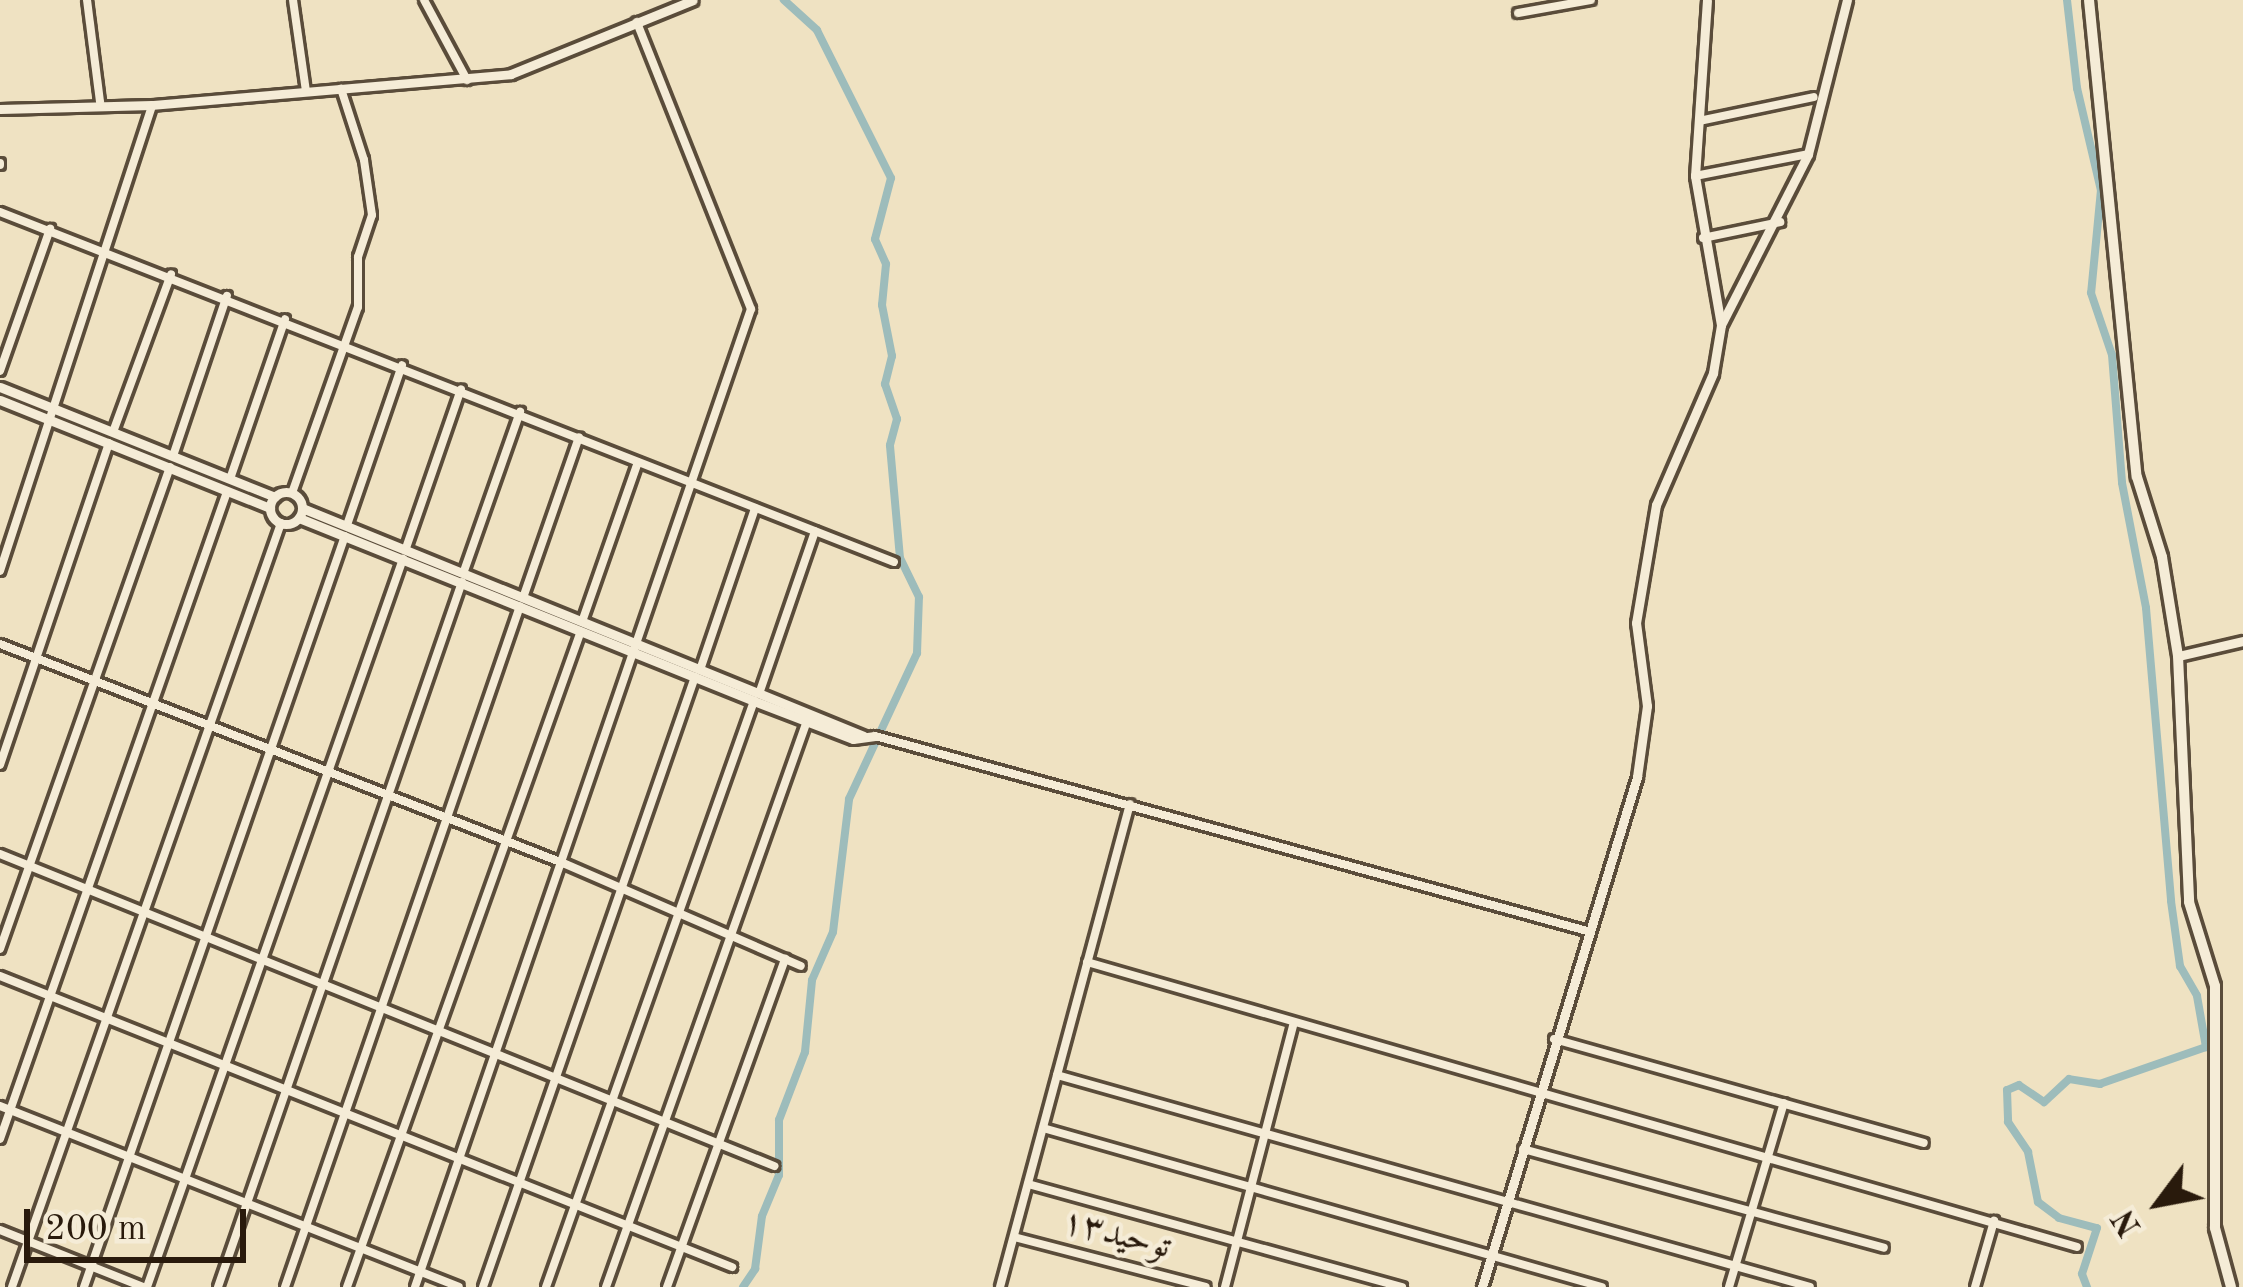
<!DOCTYPE html>
<meta charset="utf-8">
<style>
body{margin:0}
#map{position:relative;width:2243px;height:1287px;overflow:hidden;background:#efe2c2;font-family:"Old Standard TT",Amiri,serif}
div>[style]{position:absolute}
.canal>*{height:8px;margin:-4px;padding:0 4px;transform-origin:4px;border-radius:4px;background:#9dbcbb}
.roads{filter:drop-shadow(3px 0 #5a4c3a) drop-shadow(-3px 0 #5a4c3a) drop-shadow(0 3px #5a4c3a) drop-shadow(0 -3px #5a4c3a)}
.minor>*{height:8px;margin:-4px;padding:0 4px;transform-origin:4px;border-radius:4px;background:#f5ecd7}
.tertiary>*{height:9px;margin:-4.5px;padding:0 4.5px;transform-origin:4.5px;border-radius:4.5px;background:#f5ecd7}
.tertiary>.ring{margin:-4.5px;padding:0;box-sizing:content-box;background:none;border:9px solid #f5ecd7;border-radius:50%}
.secondary>*{height:10px;margin:-5px;padding:0 5px;transform-origin:5px;border-radius:5px;background:#f5ecd7}
span{translate:-50% -50%;white-space:nowrap;text-align:center;line-height:1.15;-webkit-text-stroke:9px #f5ecd7;paint-order:stroke}
.street-label{font-size:36px;color:#291a0c}
.north{position:absolute;left:2099px;top:1143px;width:120px;height:120px;-webkit-text-stroke:9px #f5ecd7;paint-order:stroke;rotate:238deg;font-size:33px;font-weight:700;line-height:48px;text-align:center;color:#291a0c}
.north::after{content:'';display:block;margin:auto;width:42px;height:54px;background:#291a0c;clip-path:polygon(50% 0,100% 100%,50% 72%,0 100%)}
.scale{position:absolute;left:24px;top:1209px;width:222px;height:54px;box-sizing:border-box;border:6px solid #291a0c;border-top:0;padding-left:15px;font-size:36px;line-height:42px;white-space:nowrap;color:#291a0c;-webkit-text-stroke:9px #f5ecd7;paint-order:stroke}
</style>
<div id="map">
<div class="canal">
<div style="left:2067px;top:0;width:89px;rotate:83.5deg"></div>
<div style="left:2077px;top:88px;width:105px;rotate:76.8deg"></div>
<div style="left:2101px;top:190px;width:103px;rotate:95.5deg"></div>
<div style="left:2091px;top:293px;width:65px;rotate:71.3deg"></div>
<div style="left:2112px;top:355px;width:128px;rotate:85.5deg"></div>
<div style="left:2122px;top:483px;width:127px;rotate:79.1deg"></div>
<div style="left:2146px;top:608px;width:294px;rotate:85.1deg"></div>
<div style="left:2171px;top:901px;width:66px;rotate:82.1deg"></div>
<div style="left:2180px;top:966px;width:34px;rotate:60deg"></div>
<div style="left:2197px;top:996px;width:52px;rotate:80deg"></div>
<div style="left:2206px;top:1047px;width:112px;rotate:160.8deg"></div>
<div style="left:2100px;top:1084px;width:31px;rotate:-171deg"></div>
<div style="left:2069px;top:1079px;width:34px;rotate:137deg"></div>
<div style="left:2044px;top:1102px;width:30px;rotate:-146deg"></div>
<div style="left:2019px;top:1085px;width:13px;rotate:157deg"></div>
<div style="left:2007px;top:1090px;width:32px;rotate:88deg"></div>
<div style="left:2008px;top:1122px;width:36px;rotate:56deg"></div>
<div style="left:2028px;top:1152px;width:51px;rotate:78.7deg"></div>
<div style="left:2038px;top:1202px;width:26px;rotate:37deg"></div>
<div style="left:2059px;top:1218px;width:39px;rotate:15deg"></div>
<div style="left:2097px;top:1228px;width:48px;rotate:108.1deg"></div>
<div style="left:2082px;top:1274px;width:14px;rotate:69deg"></div>
<div style="left:743px;top:1287px;width:22px;rotate:-56deg"></div>
<div style="left:755px;top:1269px;width:53px;rotate:-82.5deg"></div>
<div style="left:762px;top:1216px;width:44px;rotate:-67.5deg"></div>
<div style="left:779px;top:1175px;width:55px;rotate:-90deg"></div>
<div style="left:779px;top:1120px;width:73px;rotate:-69.1deg"></div>
<div style="left:805px;top:1052px;width:72px;rotate:-84.4deg"></div>
<div style="left:812px;top:980px;width:52px;rotate:-66.4deg"></div>
<div style="left:833px;top:932px;width:134px;rotate:-83.1deg"></div>
<div style="left:849px;top:799px;width:161px;rotate:-65deg"></div>
<div style="left:917px;top:653px;width:56px;rotate:-88deg"></div>
<div style="left:919px;top:597px;width:43px;rotate:-116deg"></div>
<div style="left:900px;top:558px;width:113px;rotate:-95.1deg"></div>
<div style="left:890px;top:445px;width:27px;rotate:-75deg"></div>
<div style="left:897px;top:419px;width:37px;rotate:-109deg"></div>
<div style="left:885px;top:384px;width:29px;rotate:-76deg"></div>
<div style="left:892px;top:356px;width:52px;rotate:-101.1deg"></div>
<div style="left:882px;top:305px;width:41px;rotate:-84.4deg"></div>
<div style="left:886px;top:264px;width:27px;rotate:-114deg"></div>
<div style="left:875px;top:239px;width:63px;rotate:-75.3deg"></div>
<div style="left:891px;top:178px;width:165px;rotate:-116.6deg"></div>
<div style="left:817px;top:30px;width:45px;rotate:-137.7deg"></div>
</div>
<div class="roads">
<div class="minor">
<div style="left:87px;top:0;width:103px;rotate:82.7deg"></div>
<div style="left:293px;top:0;width:92px;rotate:81.9deg"></div>
<div style="left:424px;top:0;width:91px;rotate:61.7deg"></div>
<div style="left:1518px;top:13px;width:74px;rotate:-10.1deg"></div>
<div style="left:1699px;top:121px;width:117px;rotate:-11.8deg"></div>
<div style="left:0;top:165px;width:2px;rotate:-90deg"></div>
<div style="left:1695px;top:176px;width:115px;rotate:-11deg"></div>
<div style="left:0;top:212px;width:960px;rotate:21.38deg"></div>
<div style="left:1703px;top:238px;width:79px;rotate:-11.7deg"></div>
<div style="left:0;top:371px;width:151px;rotate:-70.6deg"></div>
<div style="left:113px;top:432px;width:168px;rotate:-69.8deg"></div>
<div style="left:173px;top:456px;width:169px;rotate:-71.4deg"></div>
<div style="left:230px;top:479px;width:169px;rotate:-71deg"></div>
<div style="left:292px;top:493px;width:197px;rotate:-70.5deg"></div>
<div style="left:358px;top:307px;width:50px;rotate:-90deg"></div>
<div style="left:358px;top:257px;width:44px;rotate:-71.6deg"></div>
<div style="left:372px;top:215px;width:56px;rotate:-98.3deg"></div>
<div style="left:364px;top:160px;width:75px;rotate:-107.9deg"></div>
<div style="left:347px;top:525px;width:169px;rotate:-71deg"></div>
<div style="left:406px;top:548px;width:168px;rotate:-70.9deg"></div>
<div style="left:0;top:571px;width:490px;rotate:-71.9deg"></div>
<div style="left:464px;top:571px;width:169px;rotate:-70.6deg"></div>
<div style="left:524px;top:595px;width:167px;rotate:-70.8deg"></div>
<div style="left:583px;top:619px;width:166px;rotate:-70.7deg"></div>
<div style="left:0;top:644px;width:604px;rotate:21.26deg"></div>
<div style="left:563px;top:863px;width:259px;rotate:23.4deg"></div>
<div style="left:701px;top:667px;width:168px;rotate:-71.2deg"></div>
<div style="left:760px;top:691px;width:169px;rotate:-71deg"></div>
<div style="left:875px;top:736px;width:742px;rotate:15.31deg"></div>
<div style="left:0;top:765px;width:340px;rotate:-71.3deg"></div>
<div style="left:0;top:854px;width:835px;rotate:21.95deg"></div>
<div style="left:0;top:949px;width:511px;rotate:-70.57deg"></div>
<div style="left:1087px;top:962px;width:1030px;rotate:16.06deg"></div>
<div style="left:0;top:976px;width:788px;rotate:21.68deg"></div>
<div style="left:1554px;top:1039px;width:384px;rotate:15.7deg"></div>
<div style="left:1057px;top:1075px;width:782px;rotate:15.72deg"></div>
<div style="left:0;top:1106px;width:493px;rotate:21.5deg"></div>
<div style="left:1043px;top:1128px;width:581px;rotate:15.88deg"></div>
<div style="left:0;top:1139px;width:686px;rotate:-70.67deg"></div>
<div style="left:1523px;top:1149px;width:374px;rotate:15.3deg"></div>
<div style="left:1028px;top:1184px;width:388px;rotate:15.4deg"></div>
<div style="left:0;top:1230px;width:154px;rotate:21.7deg"></div>
<div style="left:1014px;top:1237px;width:198px;rotate:14.6deg"></div>
<div style="left:12px;top:1287px;width:810px;rotate:-70.6deg"></div>
<div style="left:84px;top:1287px;width:795px;rotate:-70.84deg"></div>
<div style="left:147px;top:1287px;width:772px;rotate:-70.63deg"></div>
<div style="left:218px;top:1287px;width:746px;rotate:-70.91deg"></div>
<div style="left:285px;top:1287px;width:720px;rotate:-70.96deg"></div>
<div style="left:347px;top:1287px;width:696px;rotate:-70.37deg"></div>
<div style="left:415px;top:1287px;width:1034px;rotate:-71.04deg"></div>
<div style="left:751px;top:309px;width:309px;rotate:-111.7deg"></div>
<div style="left:483px;top:1287px;width:646px;rotate:-70.84deg"></div>
<div style="left:546px;top:1287px;width:622px;rotate:-70.46deg"></div>
<div style="left:606px;top:1287px;width:601px;rotate:-70.45deg"></div>
<div style="left:667px;top:1287px;width:349px;rotate:-70.2deg"></div>
<div style="left:1000px;top:1287px;width:500px;rotate:-74.94deg"></div>
<div style="left:1225px;top:1287px;width:273px;rotate:-75.4deg"></div>
<div style="left:1729px;top:1287px;width:192px;rotate:-73.4deg"></div>
<div style="left:1975px;top:1287px;width:69px;rotate:-73.9deg"></div>
</div>
<div class="tertiary">
<div style="left:0;top:109px;width:152px;rotate:-1.5deg"></div>
<div style="left:152px;top:105px;width:360px;rotate:-4.9deg"></div>
<div style="left:511px;top:74px;width:196px;rotate:-22.1deg"></div>
<div style="left:1721px;top:325px;width:192px;rotate:-63deg"></div>
<div style="left:1808px;top:154px;width:159px;rotate:-75.8deg"></div>
<div style="left:0;top:387px;width:296px;rotate:21.8deg"></div>
<div style="left:0;top:400px;width:291px;rotate:21.8deg"></div>
<div class="ring" style="left:270px;top:492px;width:23px;height:23px"></div>
<div style="left:302px;top:508px;width:606px;rotate:22.08deg"></div>
<div style="left:299px;top:518px;width:490px;rotate:21.9deg"></div>
<div style="left:754px;top:701px;width:106px;rotate:21deg"></div>
<div style="left:853px;top:739px;width:22px;rotate:-8deg"></div>
<div style="left:2178px;top:656px;width:67px;rotate:-13deg"></div>
<div style="left:1482px;top:1287px;width:533px;rotate:-73.09deg"></div>
<div style="left:1637px;top:777px;width:72px;rotate:-82deg"></div>
<div style="left:1647px;top:706px;width:84px;rotate:-97.5deg"></div>
<div style="left:1636px;top:623px;width:120px;rotate:-80.4deg"></div>
<div style="left:1656px;top:505px;width:144px;rotate:-66.6deg"></div>
<div style="left:1713px;top:373px;width:49px;rotate:-80.5deg"></div>
<div style="left:1721px;top:325px;width:151px;rotate:-99.9deg"></div>
<div style="left:1695px;top:176px;width:176px;rotate:-86.1deg"></div>
</div>
<div class="secondary">
<div style="left:2089px;top:0;width:479px;rotate:84.3deg"></div>
<div style="left:2137px;top:477px;width:84px;rotate:72.6deg"></div>
<div style="left:2162px;top:557px;width:100px;rotate:80.8deg"></div>
<div style="left:2178px;top:656px;width:246px;rotate:87.4deg"></div>
<div style="left:2189px;top:902px;width:88px;rotate:72.8deg"></div>
<div style="left:2215px;top:986px;width:242px;rotate:90deg"></div>
<div style="left:2215px;top:1228px;width:61px;rotate:74.8deg"></div>
</div>
</div>
<div class="street-label">
<span style="left:1116px;top:1236px;rotate:14deg">توحید۱۳</span>
</div>
<div class="north">N</div>
<div class="scale">200 m</div>
</div>
